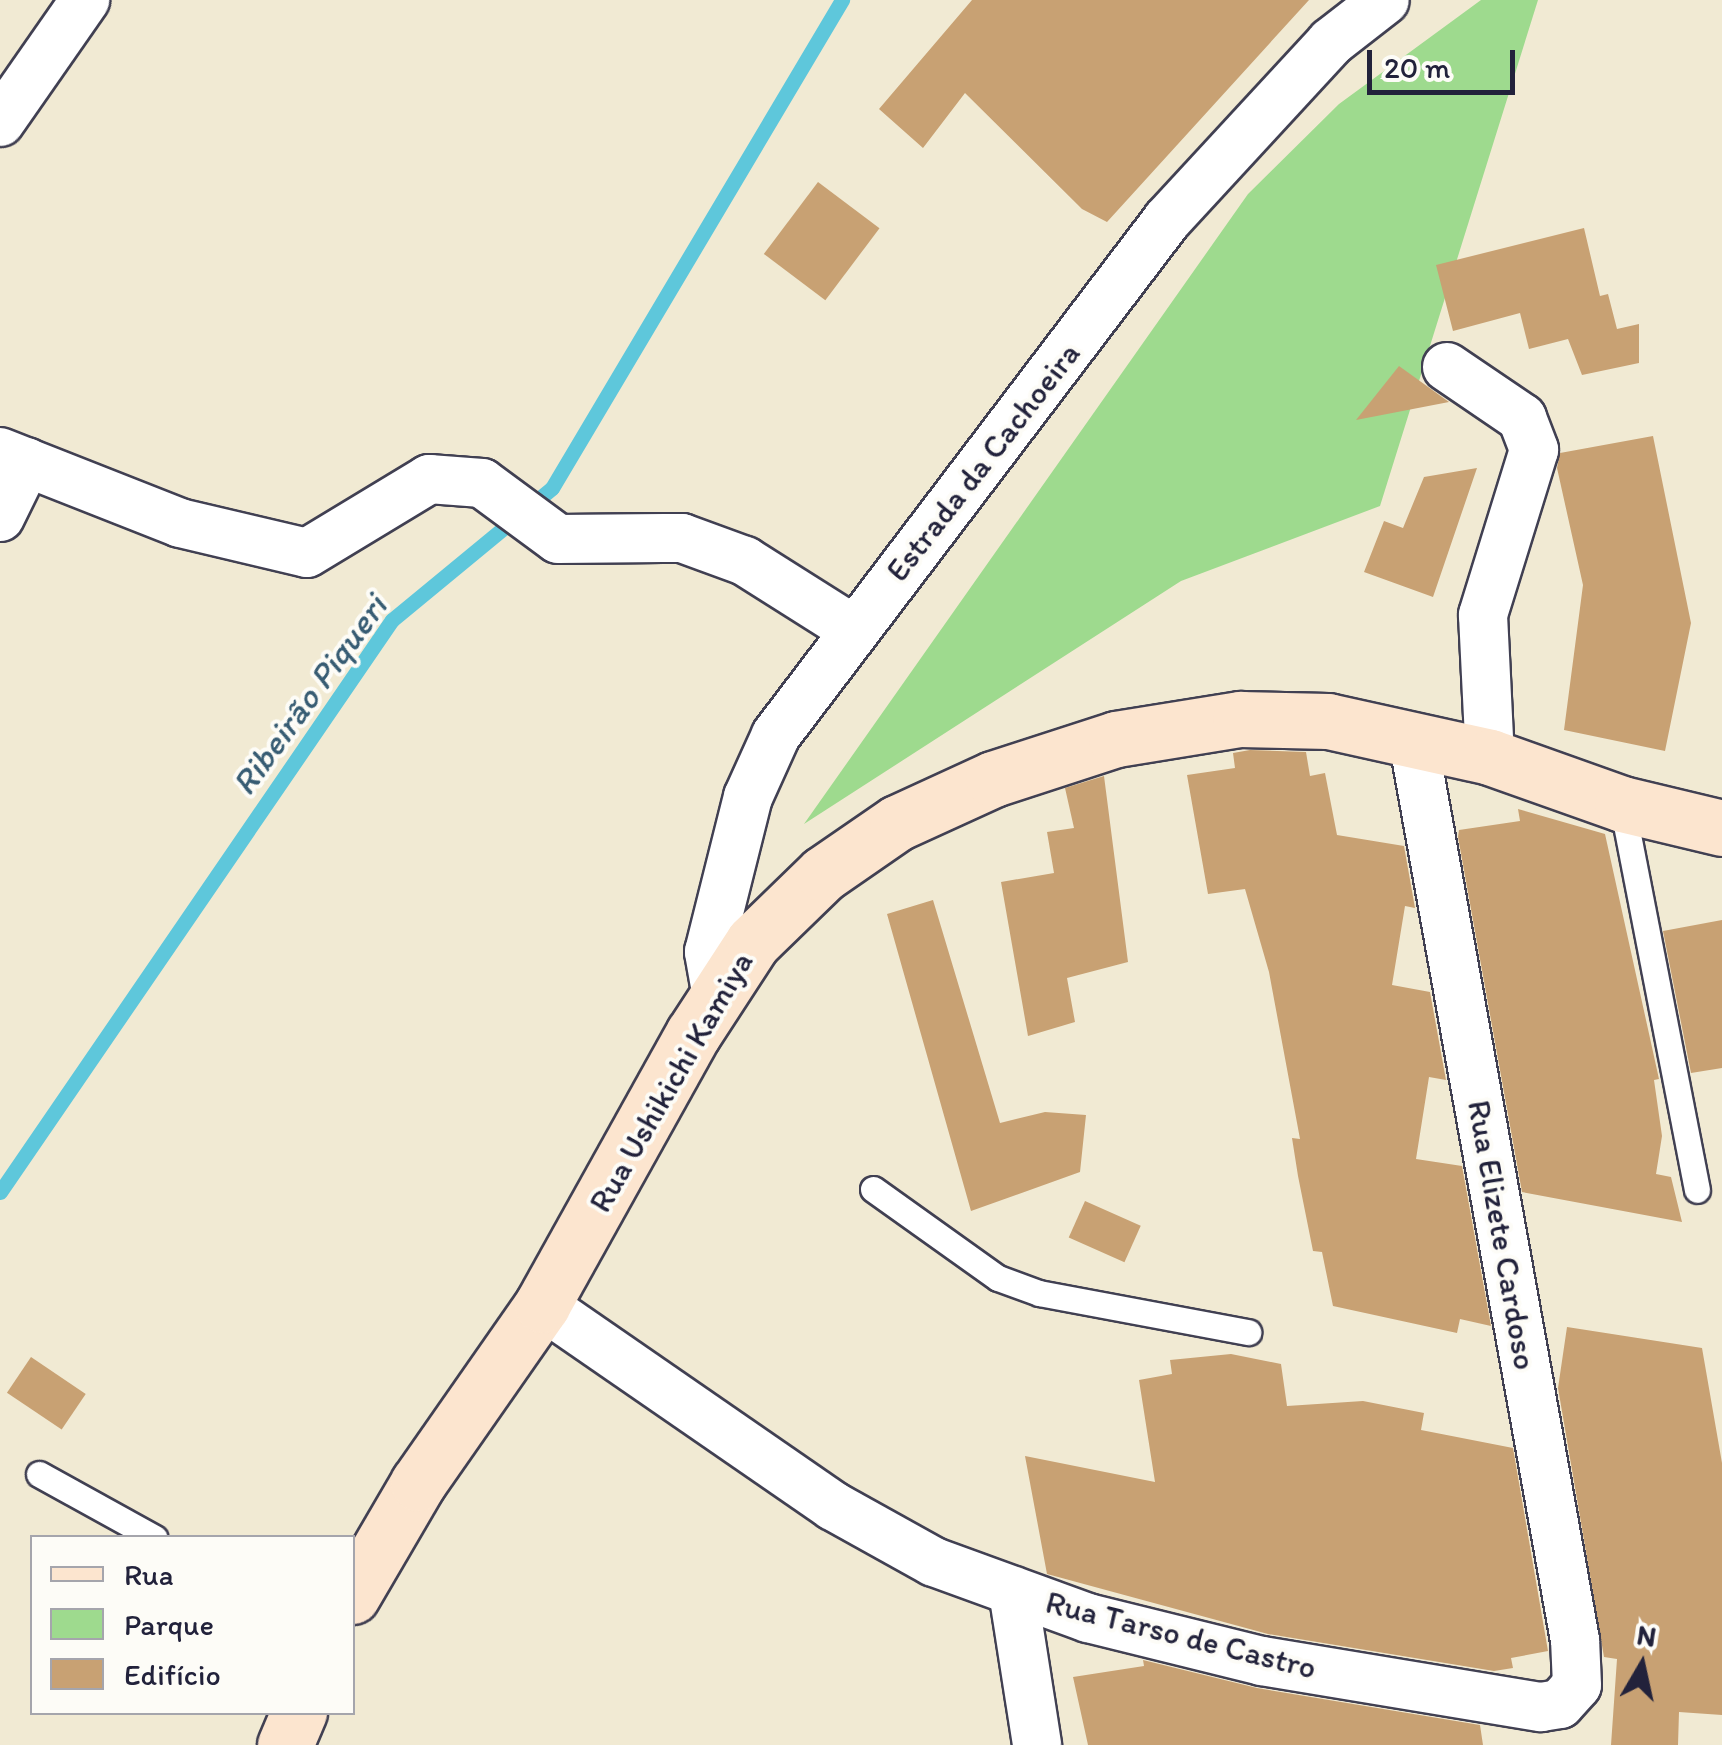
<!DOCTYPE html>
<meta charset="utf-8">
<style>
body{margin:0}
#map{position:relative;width:1722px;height:1745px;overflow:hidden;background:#f1ead3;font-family:Itim,sans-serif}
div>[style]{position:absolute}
.green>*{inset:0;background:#9eda8e}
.stream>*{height:15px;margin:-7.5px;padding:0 7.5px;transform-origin:7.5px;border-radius:7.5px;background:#5ec7db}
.building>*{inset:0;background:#c8a173;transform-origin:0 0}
.roads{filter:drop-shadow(2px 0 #414052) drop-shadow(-2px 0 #414052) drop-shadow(0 2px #414052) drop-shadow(0 -2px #414052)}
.lane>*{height:25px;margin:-12.5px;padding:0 12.5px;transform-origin:12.5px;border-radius:12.5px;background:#fff}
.street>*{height:48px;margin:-24px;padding:0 24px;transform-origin:24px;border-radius:24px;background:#fff}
.secondary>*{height:55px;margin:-27.5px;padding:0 27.5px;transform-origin:27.5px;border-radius:27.5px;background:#fce5cf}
span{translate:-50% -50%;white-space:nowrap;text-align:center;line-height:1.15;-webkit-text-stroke:8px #fdfcf7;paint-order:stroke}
.street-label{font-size:32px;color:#22223b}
.water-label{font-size:35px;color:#375c73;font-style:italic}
.legend{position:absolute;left:30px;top:1535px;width:325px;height:180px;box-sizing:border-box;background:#fdfcf7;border:2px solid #a5a5ac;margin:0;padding:12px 18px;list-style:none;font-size:30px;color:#22223b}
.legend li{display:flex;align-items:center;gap:20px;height:50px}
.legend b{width:50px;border:2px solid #a5a5ac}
.north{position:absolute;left:1592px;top:1615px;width:100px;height:100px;-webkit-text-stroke:8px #fdfcf7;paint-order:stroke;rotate:9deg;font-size:28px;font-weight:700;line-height:40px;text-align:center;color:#22223b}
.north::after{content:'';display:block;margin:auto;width:35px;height:45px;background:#22223b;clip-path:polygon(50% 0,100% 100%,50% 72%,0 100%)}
.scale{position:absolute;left:1367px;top:50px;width:148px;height:45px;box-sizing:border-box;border:5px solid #22223b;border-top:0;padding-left:12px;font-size:30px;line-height:35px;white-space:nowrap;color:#22223b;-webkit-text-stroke:8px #fdfcf7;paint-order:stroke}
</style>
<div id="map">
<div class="green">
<div style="clip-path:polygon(1481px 0,1538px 0,1380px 506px,1181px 581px,804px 824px,1248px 194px,1339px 104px)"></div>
</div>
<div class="stream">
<div style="left:0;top:1192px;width:693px;rotate:-55.58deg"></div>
<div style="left:392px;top:620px;width:207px;rotate:-39.5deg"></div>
<div style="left:552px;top:488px;width:568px;rotate:-59.28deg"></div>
</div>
<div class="building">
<div style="clip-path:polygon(972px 0,1309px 0,1107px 222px,1082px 209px,965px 93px,923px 148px,879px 109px)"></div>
<div style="left:818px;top:182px;width:77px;height:90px;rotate:37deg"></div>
<div style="clip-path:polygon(1584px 228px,1600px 296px,1608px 294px,1617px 329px,1639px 324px,1639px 363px,1582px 375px,1568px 339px,1529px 349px,1520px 313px,1453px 331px,1436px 265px)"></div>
<div style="clip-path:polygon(1399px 366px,1449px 402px,1356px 420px)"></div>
<div style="clip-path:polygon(1653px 436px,1691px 623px,1665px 751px,1564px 730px,1583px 585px,1557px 468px,1560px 453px)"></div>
<div style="clip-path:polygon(1477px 468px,1433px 597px,1364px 572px,1384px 521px,1403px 528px,1424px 477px)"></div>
<div style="clip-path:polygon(1250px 750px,1306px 752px,1310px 776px,1325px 773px,1337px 835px,1404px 846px,1415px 908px,1405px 906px,1392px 985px,1430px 992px,1446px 1080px,1429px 1077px,1416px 1159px,1462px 1166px,1491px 1326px,1460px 1319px,1457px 1333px,1333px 1306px,1322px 1252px,1313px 1251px,1298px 1176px,1292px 1138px,1300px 1139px,1269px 972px,1245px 889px,1208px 894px,1187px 775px,1235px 768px,1233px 753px)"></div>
<div style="clip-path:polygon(1104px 776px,1128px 962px,1067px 978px,1075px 1022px,1028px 1036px,1001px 882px,1054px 873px,1047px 832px,1074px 828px,1065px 788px)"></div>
<div style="clip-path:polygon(1518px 809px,1605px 834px,1659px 1079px,1654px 1080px,1662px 1136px,1656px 1174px,1671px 1177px,1682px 1222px,1522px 1192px,1458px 837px,1459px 830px,1520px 821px)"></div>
<div style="clip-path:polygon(933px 900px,1000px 1123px,1045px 1112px,1086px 1115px,1080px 1172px,971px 1211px,887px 914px)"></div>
<div style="clip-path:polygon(1722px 920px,1722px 1068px,1691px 1073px,1663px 931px)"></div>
<div style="left:1085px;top:1201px;width:61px;height:40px;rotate:24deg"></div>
<div style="clip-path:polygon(1567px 1327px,1702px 1348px,1722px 1463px,1722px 1715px,1679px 1712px,1678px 1745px,1611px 1745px,1617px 1659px,1604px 1657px,1558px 1388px)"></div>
<div style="clip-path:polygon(1231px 1354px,1281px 1364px,1287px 1406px,1363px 1401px,1424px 1413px,1421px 1430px,1513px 1448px,1548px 1651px,1511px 1658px,1513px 1668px,1494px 1671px,1268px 1634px,1047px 1574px,1025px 1456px,1155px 1482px,1139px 1380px,1172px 1374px,1170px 1360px)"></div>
<div style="left:31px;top:1357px;width:66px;height:43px;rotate:34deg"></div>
<div style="clip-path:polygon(1143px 1660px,1257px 1688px,1480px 1725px,1483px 1745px,1088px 1745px,1073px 1677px,1144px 1666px)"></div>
</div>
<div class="roads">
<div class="lane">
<div style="left:1622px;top:804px;width:393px;rotate:79deg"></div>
<div style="left:873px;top:1189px;width:153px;rotate:35.5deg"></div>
<div style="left:998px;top:1278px;width:44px;rotate:20.1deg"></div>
<div style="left:1039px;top:1293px;width:213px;rotate:10.6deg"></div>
<div style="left:39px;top:1474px;width:132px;rotate:28.9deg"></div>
</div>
<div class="street">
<div style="left:0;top:122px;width:149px;rotate:-55.1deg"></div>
<div style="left:1447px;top:367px;width:91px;rotate:34.2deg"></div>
<div style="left:1522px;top:418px;width:34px;rotate:69deg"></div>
<div style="left:1534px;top:450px;width:173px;rotate:107.2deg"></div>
<div style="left:1483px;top:615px;width:142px;rotate:87.2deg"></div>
<div style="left:0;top:452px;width:193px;rotate:21.5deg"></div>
<div style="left:180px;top:523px;width:130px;rotate:13.3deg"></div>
<div style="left:307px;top:553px;width:143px;rotate:-31.2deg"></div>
<div style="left:429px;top:479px;width:53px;rotate:4.3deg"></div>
<div style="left:482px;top:483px;width:94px;rotate:36.4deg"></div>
<div style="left:558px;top:539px;width:124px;rotate:-0.5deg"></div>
<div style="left:682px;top:538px;width:67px;rotate:20.1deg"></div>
<div style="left:745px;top:561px;width:129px;rotate:32.3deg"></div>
<div style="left:0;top:517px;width:61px;rotate:-63.9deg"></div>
<div style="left:717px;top:997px;width:46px;rotate:-100.1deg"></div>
<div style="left:709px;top:952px;width:160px;rotate:-75.9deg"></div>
<div style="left:748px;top:797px;width:68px;rotate:-65.7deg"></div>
<div style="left:776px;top:735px;width:647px;rotate:-52.79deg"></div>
<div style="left:1167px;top:220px;width:242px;rotate:-47.3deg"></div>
<div style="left:1331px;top:42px;width:68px;rotate:-37.9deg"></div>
<div style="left:542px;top:1305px;width:354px;rotate:34.6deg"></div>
<div style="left:833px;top:1506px;width:115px;rotate:29deg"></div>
<div style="left:934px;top:1562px;width:164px;rotate:20deg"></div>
<div style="left:1088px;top:1618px;width:179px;rotate:13.9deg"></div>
<div style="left:1262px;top:1661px;width:283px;rotate:9.4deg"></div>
<div style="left:1541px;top:1707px;width:19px;rotate:-9deg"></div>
<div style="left:1560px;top:1704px;width:25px;rotate:-48deg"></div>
<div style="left:1577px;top:1685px;width:45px;rotate:-92.5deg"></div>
<div style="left:1575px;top:1640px;width:915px;rotate:-100.19deg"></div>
<div style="left:1013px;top:1591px;width:156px;rotate:81.1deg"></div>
</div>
<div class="secondary">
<div style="left:352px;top:1596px;width:131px;rotate:-59.7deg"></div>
<div style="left:418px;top:1483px;width:217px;rotate:-55.1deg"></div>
<div style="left:542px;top:1305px;width:310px;rotate:-60.9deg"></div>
<div style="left:693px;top:1034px;width:110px;rotate:-56.9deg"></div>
<div style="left:753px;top:942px;width:98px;rotate:-44.2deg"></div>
<div style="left:823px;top:874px;width:90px;rotate:-34.6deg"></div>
<div style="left:897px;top:823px;width:106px;rotate:-24.6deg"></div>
<div style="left:993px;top:779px;width:129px;rotate:-18deg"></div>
<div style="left:1116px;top:739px;width:126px;rotate:-9.2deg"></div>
<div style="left:1240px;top:719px;width:88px;rotate:1.3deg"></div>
<div style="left:1328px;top:721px;width:166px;rotate:12.5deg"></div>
<div style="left:1490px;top:757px;width:140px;rotate:19.6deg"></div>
<div style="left:1622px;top:804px;width:103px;rotate:13.5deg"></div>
<div style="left:285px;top:1745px;width:36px;rotate:-67deg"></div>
</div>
</div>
<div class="street-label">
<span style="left:983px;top:462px;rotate:-52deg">Estrada da Cachoeira</span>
<span style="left:671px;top:1082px;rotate:-60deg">Rua Ushikichi Kamiya</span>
<span style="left:1502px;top:1235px;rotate:80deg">Rua Elizete Cardoso</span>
<span style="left:1181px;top:1635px;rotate:14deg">Rua Tarso de Castro</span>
</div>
<div class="water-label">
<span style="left:309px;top:695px;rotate:-54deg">Ribeirão Piqueri</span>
</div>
<ul class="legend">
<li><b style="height:12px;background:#fce5cf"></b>Rua</li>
<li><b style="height:28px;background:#9eda8e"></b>Parque</li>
<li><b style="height:28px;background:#c8a173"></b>Edifício</li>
</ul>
<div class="north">N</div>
<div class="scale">20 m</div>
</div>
